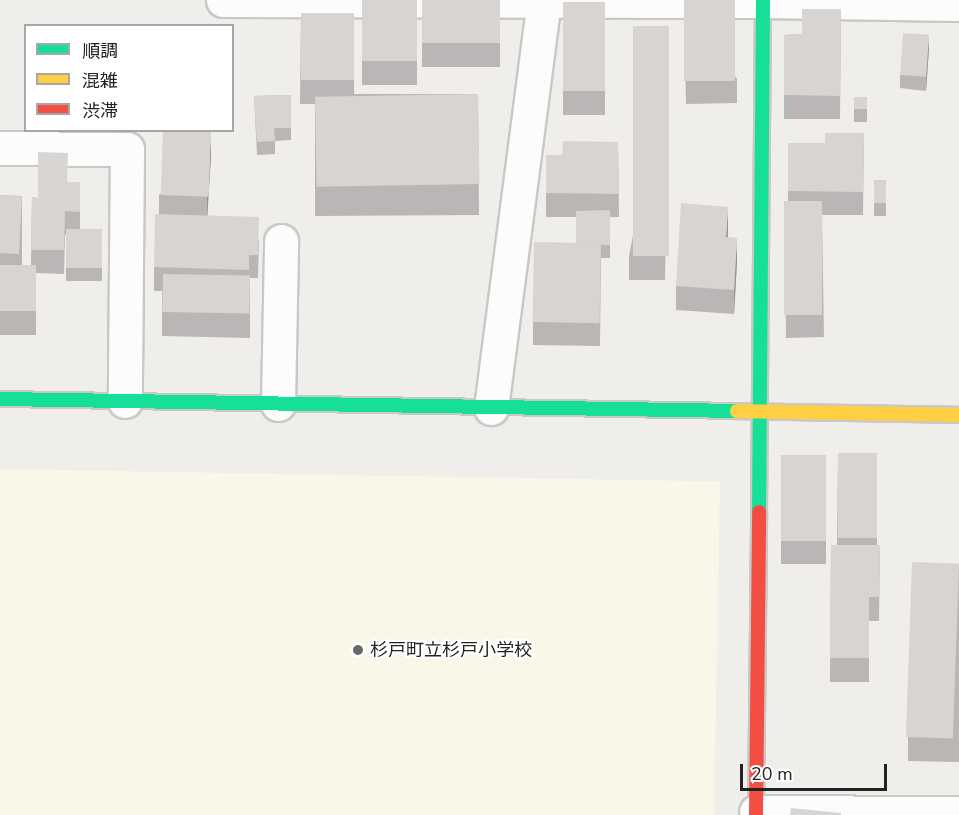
<!DOCTYPE html>
<meta charset="utf-8">
<style>
body{margin:0}
#map{position:relative;width:959px;height:815px;overflow:hidden;background:#f0eeeb;font-family:"Nunito Sans","Noto Sans JP",sans-serif}
div>[style]{position:absolute}
.education>*{inset:0;background:#f8f7e8;transform-origin:0 0}
.roads{filter:drop-shadow(2px 0 #c9c8c7) drop-shadow(-2px 0 #c9c8c7) drop-shadow(0 2px #c9c8c7) drop-shadow(0 -2px #c9c8c7)}
.street>*{height:33px;margin:-16.5px;padding:0 16.5px;transform-origin:16.5px;border-radius:16.5px;background:#fdfcfc}
.fast>*{height:14px;margin:-7px;padding:0 7px;transform-origin:7px;border-radius:7px;background:#16e098}
.slow>*{height:14px;margin:-7px;padding:0 7px;transform-origin:7px;border-radius:7px;background:#ffcf43}
.jam>*{height:14px;margin:-7px;padding:0 7px;transform-origin:7px;border-radius:7px;background:#f24e42}
.wall>*{inset:0;background:#b9b6b5;transform-origin:0 0}
.shaded-wall>*{inset:0;background:#969493}
.building>*{inset:0;background:#d7d4d2;transform-origin:0 0}
.dots>*{width:16px;height:16px;translate:-50% -50%;box-sizing:border-box;border:3px solid #fff;border-radius:50%}
span{translate:-50% -50%;white-space:nowrap;text-align:center;line-height:1.15;-webkit-text-stroke:4.5px #fff;paint-order:stroke}
.poi-label{font-size:18px;color:#222}
.left{translate:0 -50%;text-align:left}
.legend{position:absolute;left:24px;top:24px;width:210px;height:108px;box-sizing:border-box;background:#fff;border:2px solid #a7a7a7;margin:0;padding:8px 10px;list-style:none;font-size:18px;color:#222}
.legend li{display:flex;align-items:center;gap:12px;height:30px}
.legend b{width:30px;border:2px solid #a7a7a7}
.scale{position:absolute;left:740px;top:764px;width:147px;height:27px;box-sizing:border-box;border:3px solid #222;border-top:0;padding-left:8px;font-size:18px;line-height:21px;white-space:nowrap;color:#222;-webkit-text-stroke:4px #fff;paint-order:stroke}
</style>
<div id="map">
<div class="education">
<div style="left:0;top:469px;width:720px;height:346px;rotate:1deg"></div>
</div>
<div class="roads">
<div class="street">
<div style="left:223px;top:0;width:540px;rotate:0.11deg"></div>
<div style="left:763px;top:1px;width:196px;rotate:0.9deg"></div>
<div style="left:0;top:148px;width:127px;rotate:0.5deg"></div>
<div style="left:127px;top:149px;width:252px;rotate:90.5deg"></div>
<div style="left:278px;top:404px;width:163px;rotate:-88.9deg"></div>
<div style="left:491px;top:408px;width:411px;rotate:-82.6deg"></div>
<div style="left:756px;top:812px;width:203px;rotate:0.3deg"></div>
</div>
<div class="fast">
<div style="left:0;top:399px;width:737px;rotate:0.93deg"></div>
<div style="left:759px;top:512px;width:512px;rotate:-89.55deg"></div>
</div>
<div class="slow">
<div style="left:737px;top:411px;width:222px;rotate:1deg"></div>
</div>
<div class="jam">
<div style="left:756px;top:815px;width:303px;rotate:-89.4deg"></div>
</div>
</div>
<div class="wall">
<div style="left:362px;top:0;width:55px;height:85px"></div>
<div style="left:422px;top:0;width:78px;height:67px"></div>
<div style="clip-path:polygon(684px 0,737px 79px,737px 103px,686px 104px)"></div>
<div style="left:563px;top:2px;width:42px;height:113px"></div>
<div style="clip-path:polygon(841px 9px,840px 119px,784px 119px,784px 35px,802px 34px)"></div>
<div style="clip-path:polygon(301px 13px,354px 13px,354px 94px,478px 94px,479px 215px,315px 216px,315px 104px,300px 104px)"></div>
<div style="clip-path:polygon(929px 48px,926px 91px,900px 88px,900px 75px)"></div>
<div style="clip-path:polygon(669px 49px,665px 280px,629px 280px,629px 256px)"></div>
<div style="clip-path:polygon(291px 95px,291px 140px,275px 141px,275px 154px,257px 155px,254px 96px)"></div>
<div style="left:854px;top:97px;width:13px;height:25px"></div>
<div style="clip-path:polygon(864px 133px,863px 215px,822px 215px,824px 337px,786px 338px,784px 201px,788px 201px,788px 143px,825px 143px)"></div>
<div style="clip-path:polygon(618px 142px,619px 217px,610px 217px,610px 258px,601px 258px,600px 346px,533px 345px,533px 322px,576px 243px,576px 217px,546px 217px,546px 155px,562px 155px)"></div>
<div style="clip-path:polygon(211px 156px,207px 215px,259px 241px,258px 278px,250px 278px,250px 338px,162px 336px,162px 291px,154px 291px,154px 267px,159px 214px,159px 195px)"></div>
<div style="left:874px;top:180px;width:12px;height:36px"></div>
<div style="clip-path:polygon(68px 182px,80px 182px,80px 229px,102px 229px,102px 281px,66px 281px,66px 235px,65px 235px,64px 274px,36px 273px,36px 335px,0 335px,0 195px,22px 196px,22px 265px,31px 265px,32px 197px,38px 198px)"></div>
<div style="clip-path:polygon(728px 230px,728px 237px,737px 262px,734px 314px,676px 310px,676px 286px)"></div>
<div style="clip-path:polygon(838px 453px,877px 453px,877px 545px,880px 545px,879px 621px,869px 621px,869px 682px,830px 682px,831px 545px,837px 545px)"></div>
<div style="left:781px;top:455px;width:45px;height:109px"></div>
<div style="clip-path:polygon(959px 564px,959px 762px,908px 761px,908px 737px)"></div>
</div>
<div class="shaded-wall">
<div style="clip-path:polygon(929px 35px,929px 48px,926px 91px,926px 78px)"></div>
<div style="clip-path:polygon(211px 132px,211px 156px,207px 222px,207px 198px)"></div>
<div style="clip-path:polygon(728px 207px,728px 230px,726px 261px,726px 237px)"></div>
<div style="clip-path:polygon(737px 238px,737px 262px,734px 314px,734px 290px)"></div>
</div>
<div class="building">
<div style="left:362px;top:0;width:55px;height:61px"></div>
<div style="left:422px;top:0;width:78px;height:43px"></div>
<div style="left:684px;top:0;width:51px;height:81px"></div>
<div style="left:563px;top:2px;width:42px;height:89px"></div>
<div style="clip-path:polygon(802px 9px,841px 9px,840px 96px,784px 95px,784px 35px,802px 34px)"></div>
<div style="left:301px;top:13px;width:53px;height:67px"></div>
<div style="left:633px;top:26px;width:36px;height:230px"></div>
<div style="left:903px;top:33px;width:26px;height:42px;rotate:4deg"></div>
<div style="left:478px;top:94px;width:90px;height:163px;rotate:89deg"></div>
<div style="clip-path:polygon(291px 95px,291px 128px,274px 128px,275px 141px,257px 142px,254px 96px)"></div>
<div style="left:854px;top:97px;width:13px;height:12px"></div>
<div style="left:163px;top:130px;width:48px;height:65px;rotate:2deg"></div>
<div style="clip-path:polygon(825px 133px,864px 133px,863px 192px,788px 191px,788px 143px,825px 143px)"></div>
<div style="clip-path:polygon(563px 141px,618px 142px,619px 194px,546px 193px,546px 155px,562px 155px)"></div>
<div style="clip-path:polygon(38px 152px,68px 153px,67px 182px,80px 182px,80px 212px,65px 211px,64px 250px,31px 250px,32px 197px,38px 198px)"></div>
<div style="left:874px;top:180px;width:12px;height:23px"></div>
<div style="left:0;top:195px;width:22px;height:58px;rotate:3deg"></div>
<div style="left:784px;top:201px;width:38px;height:114px"></div>
<div style="clip-path:polygon(681px 203px,728px 207px,726px 237px,737px 238px,734px 290px,676px 286px)"></div>
<div style="clip-path:polygon(610px 210px,610px 245px,601px 245px,601px 243px,576px 243px,576px 211px)"></div>
<div style="clip-path:polygon(155px 214px,259px 217px,258px 255px,249px 255px,249px 270px,154px 267px)"></div>
<div style="left:66px;top:229px;width:36px;height:39px"></div>
<div style="left:534px;top:242px;width:67px;height:80px;rotate:1deg"></div>
<div style="left:0;top:265px;width:36px;height:46px"></div>
<div style="left:163px;top:274px;width:87px;height:38px;rotate:1deg"></div>
<div style="left:838px;top:453px;width:39px;height:85px"></div>
<div style="left:781px;top:455px;width:45px;height:86px"></div>
<div style="clip-path:polygon(831px 545px,880px 545px,879px 597px,869px 597px,869px 658px,830px 658px)"></div>
<div style="left:912px;top:562px;width:47px;height:175px;rotate:2deg"></div>
<div style="clip-path:polygon(791px 808px,841px 813px,841px 815px,790px 815px)"></div>
</div>
<div class="dots">
<div style="left:358px;top:650px;background:#6a6968"></div>
</div>
<div class="poi-label">
<span class="left" style="left:370px;top:650px">杉戸町立杉戸小学校</span>
</div>
<ul class="legend">
<li><b style="height:8px;background:#16e098"></b>順調</li>
<li><b style="height:8px;background:#ffcf43"></b>混雑</li>
<li><b style="height:8px;background:#f24e42"></b>渋滞</li>
</ul>
<div class="scale">20 m</div>
</div>
